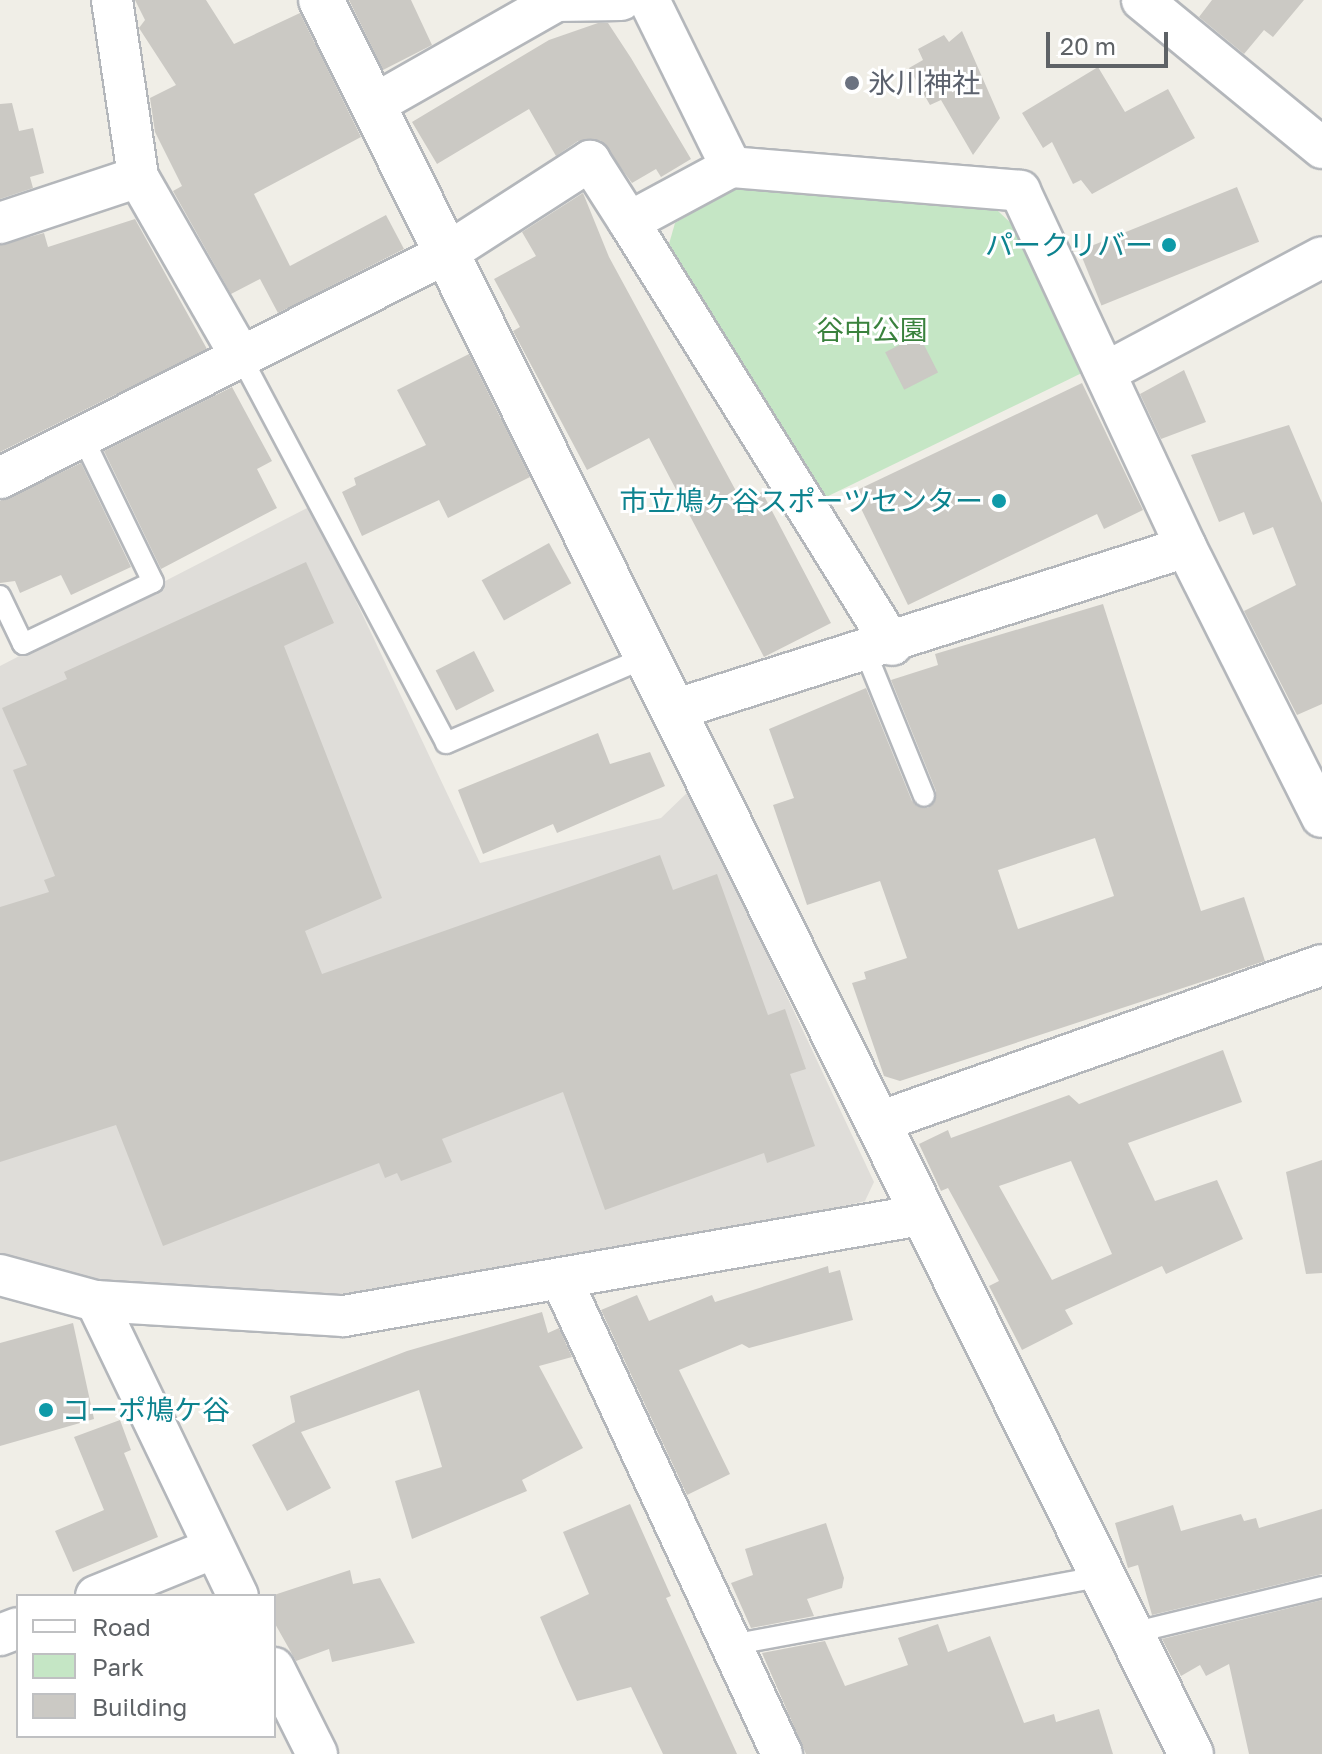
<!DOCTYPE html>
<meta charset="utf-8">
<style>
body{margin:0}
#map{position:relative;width:1322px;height:1754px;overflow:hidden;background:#f0eee7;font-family:"Golos Text","Noto Sans JP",sans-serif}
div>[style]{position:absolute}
.industrial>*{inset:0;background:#dfddd9}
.green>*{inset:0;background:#c5e6c5}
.building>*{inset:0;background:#cbc9c4;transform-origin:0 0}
.roads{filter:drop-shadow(2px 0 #b4b7bb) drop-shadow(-2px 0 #b4b7bb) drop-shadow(0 2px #b4b7bb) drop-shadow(0 -2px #b4b7bb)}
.service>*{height:20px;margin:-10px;padding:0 10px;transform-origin:10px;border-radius:10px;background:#fff}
.minor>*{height:40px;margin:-20px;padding:0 20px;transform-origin:20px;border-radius:20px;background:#fff}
.tertiary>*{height:44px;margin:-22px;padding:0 22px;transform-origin:22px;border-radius:22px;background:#fff}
.dots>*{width:22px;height:22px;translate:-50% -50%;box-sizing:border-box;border:4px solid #fff;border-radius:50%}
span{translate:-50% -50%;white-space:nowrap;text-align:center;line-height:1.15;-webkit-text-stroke:6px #fff;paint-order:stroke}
.worship-label{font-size:28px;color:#5b616d}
.left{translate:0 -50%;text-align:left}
.culture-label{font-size:28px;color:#0d838f}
.right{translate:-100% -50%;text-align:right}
.park-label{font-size:28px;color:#3a823d}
.legend{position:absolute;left:16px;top:1594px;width:260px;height:144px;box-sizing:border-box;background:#fff;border:2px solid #bfc0c2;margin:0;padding:10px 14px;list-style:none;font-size:24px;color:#5e6266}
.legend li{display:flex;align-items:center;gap:16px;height:40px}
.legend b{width:40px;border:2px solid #bfc0c2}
.scale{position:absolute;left:1046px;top:32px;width:122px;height:36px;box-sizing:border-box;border:4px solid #5e6266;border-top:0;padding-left:10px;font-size:24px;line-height:28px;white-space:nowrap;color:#5e6266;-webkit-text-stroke:6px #fff;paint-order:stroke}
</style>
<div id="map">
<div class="industrial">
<div style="clip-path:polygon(311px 506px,480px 863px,661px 818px,690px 790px,874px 1182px,865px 1201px,704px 1240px,328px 1296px,110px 1288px,0 1258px,0 666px)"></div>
</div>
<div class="green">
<div style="clip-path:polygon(738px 185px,998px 211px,1014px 226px,1086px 371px,820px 500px,669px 244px,675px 223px)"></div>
</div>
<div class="building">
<div style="clip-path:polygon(135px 0,206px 0,234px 44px,300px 13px,361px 137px,254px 194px,290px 266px,386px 215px,404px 249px,278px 313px,260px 279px,231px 294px,173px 191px,182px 186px,155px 132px,150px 98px,176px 85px,139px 28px,145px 20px)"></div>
<div style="clip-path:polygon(349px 0,411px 0,432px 45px,383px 70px)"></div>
<div style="clip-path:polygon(1212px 0,1304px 0,1273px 37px,1264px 30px,1244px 54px,1199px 17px)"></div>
<div style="clip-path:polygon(598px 23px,608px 23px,631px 58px,691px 159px,661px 177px,656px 169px,632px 183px,600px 140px,578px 141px,556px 156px,529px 109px,437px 164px,412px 122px,549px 40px)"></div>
<div style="clip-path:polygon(962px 31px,1000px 118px,973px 155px,941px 100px,930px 105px,909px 68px,923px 60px,918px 49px,944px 35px,949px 42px)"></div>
<div style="clip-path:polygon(1098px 67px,1125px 112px,1168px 89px,1195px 138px,1092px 194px,1081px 180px,1073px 184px,1052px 142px,1043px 148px,1022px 113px)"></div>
<div style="clip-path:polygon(12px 103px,19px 131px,33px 128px,44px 173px,30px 177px,33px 188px,0 199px,0 104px)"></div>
<div style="left:1237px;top:187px;width:59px;height:170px;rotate:68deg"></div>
<div style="clip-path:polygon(583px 193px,609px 257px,742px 502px,762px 492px,831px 623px,764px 657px,649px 438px,587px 470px,513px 331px,520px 327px,494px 279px,536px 256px,522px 232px)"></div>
<div style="clip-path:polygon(135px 219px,207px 349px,0 452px,0 245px,44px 233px,48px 247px)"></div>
<div style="left:919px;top:335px;width:42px;height:38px;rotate:63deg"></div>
<div style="clip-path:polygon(469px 354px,530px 477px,448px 518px,439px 500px,362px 536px,342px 492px,356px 485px,354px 478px,426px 445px,397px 390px)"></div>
<div style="clip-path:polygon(1184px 370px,1206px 422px,1161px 439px,1140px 394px)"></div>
<div style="clip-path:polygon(1082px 383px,1143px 510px,1104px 529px,1097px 514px,908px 605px,853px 492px)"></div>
<div style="clip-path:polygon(232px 387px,272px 461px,257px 469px,277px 508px,161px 569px,104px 451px)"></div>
<div style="clip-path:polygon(1289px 425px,1322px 503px,1322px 704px,1297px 715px,1244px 611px,1296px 585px,1273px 527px,1253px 535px,1244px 512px,1219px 522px,1191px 455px)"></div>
<div style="clip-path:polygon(81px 463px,131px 567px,71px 595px,61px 575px,20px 593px,15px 581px,0 583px,0 501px)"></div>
<div style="left:549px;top:543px;width:46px;height:77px;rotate:61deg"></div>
<div style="clip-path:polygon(306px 562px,334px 623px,284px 646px,382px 898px,305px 931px,322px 974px,660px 855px,673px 890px,717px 874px,768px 1015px,785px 1009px,806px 1069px,790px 1074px,815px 1146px,767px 1163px,764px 1153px,605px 1210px,563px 1092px,442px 1139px,452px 1162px,401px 1181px,397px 1173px,385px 1178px,379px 1163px,163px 1246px,116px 1125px,0 1162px,0 907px,49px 892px,44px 880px,55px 876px,13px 770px,27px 765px,2px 708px,67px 679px,64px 672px)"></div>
<div style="clip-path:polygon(evenodd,1103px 604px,1201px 911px,1244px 897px,1265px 961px,900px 1081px,884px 1076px,852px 983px,866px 979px,864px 972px,907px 958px,880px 881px,807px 905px,773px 805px,794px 798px,769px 729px,866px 688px,912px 801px,928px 808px,936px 791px,891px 680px,938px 665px,935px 654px,1103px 604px,1095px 838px,1114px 896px,1018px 929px,998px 870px,1095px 838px)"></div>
<div style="left:474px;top:651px;width:45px;height:43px;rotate:63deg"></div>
<div style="clip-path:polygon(598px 733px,610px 764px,650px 752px,665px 786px,557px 833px,553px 824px,483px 854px,458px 790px)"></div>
<div style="clip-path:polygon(evenodd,1223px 1050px,1242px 1102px,1128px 1143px,1155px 1201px,1217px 1180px,1243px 1239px,1166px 1274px,1162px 1266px,1065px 1310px,1073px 1324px,1022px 1350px,989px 1286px,999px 1281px,948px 1188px,941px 1191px,919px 1144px,948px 1130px,951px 1138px,1069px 1095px,1079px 1104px,1223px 1050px,1071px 1161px,1112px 1254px,1052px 1280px,999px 1186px,1071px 1161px)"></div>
<div style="clip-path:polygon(1322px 1160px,1322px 1273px,1306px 1274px,1286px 1172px)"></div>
<div style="clip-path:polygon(828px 1266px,829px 1273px,840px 1270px,853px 1320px,749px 1348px,742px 1344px,679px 1370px,730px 1474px,687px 1495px,601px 1310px,637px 1295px,649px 1321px,712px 1295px,715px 1302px)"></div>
<div style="clip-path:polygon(542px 1312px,548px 1333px,559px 1328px,572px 1357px,539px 1366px,583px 1448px,522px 1480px,527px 1491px,412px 1539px,395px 1481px,442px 1467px,419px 1390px,301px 1432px,331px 1488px,287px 1511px,252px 1445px,295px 1422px,290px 1396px,407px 1351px)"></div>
<div style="clip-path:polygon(73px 1323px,94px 1419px,0 1446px,0 1343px)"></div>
<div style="clip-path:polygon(120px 1420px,131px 1450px,124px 1453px,158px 1537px,73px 1572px,55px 1531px,104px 1510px,74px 1437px)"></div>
<div style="clip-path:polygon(630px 1504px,671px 1596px,666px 1598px,737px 1754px,663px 1754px,631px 1687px,577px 1701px,560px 1664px,540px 1617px,589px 1594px,563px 1532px)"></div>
<div style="clip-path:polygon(1173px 1505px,1181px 1531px,1241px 1514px,1244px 1521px,1256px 1518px,1259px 1528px,1322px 1509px,1322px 1574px,1152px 1615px,1138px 1565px,1128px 1568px,1115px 1523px)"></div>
<div style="clip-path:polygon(826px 1523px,844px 1578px,842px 1588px,807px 1599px,814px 1616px,751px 1628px,731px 1583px,753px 1575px,745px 1549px)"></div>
<div style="clip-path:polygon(350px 1570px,353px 1584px,380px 1578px,415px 1643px,332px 1662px,329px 1649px,296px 1661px,274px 1622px,274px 1595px)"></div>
<div style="clip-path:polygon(1322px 1600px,1322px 1754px,1249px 1754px,1229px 1664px,1206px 1676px,1200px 1665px,1181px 1676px,1162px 1639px)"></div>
<div style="clip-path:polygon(938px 1624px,948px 1652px,990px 1636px,1024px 1723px,1054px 1714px,1056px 1722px,1099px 1709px,1113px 1754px,806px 1754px,762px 1653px,825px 1641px,845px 1686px,908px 1665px,898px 1638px)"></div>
</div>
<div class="roads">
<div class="service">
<div style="left:241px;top:357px;width:437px;rotate:62deg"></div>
<div style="left:446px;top:743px;width:219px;rotate:-23.2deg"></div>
<div style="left:0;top:596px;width:53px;rotate:64.4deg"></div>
<div style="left:23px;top:644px;width:144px;rotate:-25.5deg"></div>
<div style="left:153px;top:582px;width:158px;rotate:-115.9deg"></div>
<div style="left:866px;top:653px;width:154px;rotate:67.9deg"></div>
<div style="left:1128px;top:1634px;width:200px;rotate:-13.6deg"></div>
<div style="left:731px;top:1645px;width:374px;rotate:-10.5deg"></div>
</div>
<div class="minor">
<div style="left:112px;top:0;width:179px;rotate:81.6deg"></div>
<div style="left:138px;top:177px;width:207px;rotate:60.2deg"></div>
<div style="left:649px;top:0;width:186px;rotate:63.8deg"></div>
<div style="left:731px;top:167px;width:290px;rotate:4.7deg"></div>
<div style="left:1020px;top:191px;width:393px;rotate:65deg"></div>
<div style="left:1186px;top:547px;width:302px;rotate:63.3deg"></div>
<div style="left:1142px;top:0;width:233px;rotate:39.4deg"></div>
<div style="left:375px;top:104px;width:208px;rotate:-29.6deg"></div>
<div style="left:556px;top:1px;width:65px;rotate:-0.9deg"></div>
<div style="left:629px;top:222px;width:498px;rotate:58.1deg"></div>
<div style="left:0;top:223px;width:145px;rotate:-18.4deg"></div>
<div style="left:1108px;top:371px;width:242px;rotate:-28deg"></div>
<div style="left:0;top:478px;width:497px;rotate:-26.7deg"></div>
<div style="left:444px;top:255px;width:174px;rotate:-32.8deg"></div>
<div style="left:590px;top:161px;width:72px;rotate:57.4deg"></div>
<div style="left:629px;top:222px;width:116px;rotate:-28.3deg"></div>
<div style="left:677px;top:709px;width:534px;rotate:-17.65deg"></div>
<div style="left:876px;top:1123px;width:473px;rotate:-19.5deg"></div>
<div style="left:0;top:1275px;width:99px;rotate:15.2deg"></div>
<div style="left:96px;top:1301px;width:248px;rotate:3.5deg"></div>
<div style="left:344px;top:1316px;width:586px;rotate:-9.93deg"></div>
<div style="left:562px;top:1281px;width:522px;rotate:65.06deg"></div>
<div style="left:96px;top:1301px;width:327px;rotate:64.3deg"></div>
<div style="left:96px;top:1596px;width:127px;rotate:-22.1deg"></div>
<div style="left:0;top:1635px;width:19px;rotate:-21deg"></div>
<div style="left:274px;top:1668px;width:96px;rotate:63.4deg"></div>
</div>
<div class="tertiary">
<div style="left:321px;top:0;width:1958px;rotate:63.62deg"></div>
</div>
</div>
<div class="dots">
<div style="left:852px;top:83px;background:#6b7280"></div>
<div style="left:1169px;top:245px;background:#0f9aa8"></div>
<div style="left:999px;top:501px;background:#0f9aa8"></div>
<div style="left:46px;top:1410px;background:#0f9aa8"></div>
</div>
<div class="worship-label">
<span class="left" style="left:868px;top:83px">氷川神社</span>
</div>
<div class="culture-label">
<span class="right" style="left:1153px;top:245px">パークリバー</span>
<span class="right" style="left:983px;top:501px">市立鳩ヶ谷スポーツセンター</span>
<span class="left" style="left:62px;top:1410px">コーポ鳩ケ谷</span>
</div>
<div class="park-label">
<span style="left:872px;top:330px">谷中公園</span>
</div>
<ul class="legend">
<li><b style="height:10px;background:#fff"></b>Road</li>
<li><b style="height:22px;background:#c5e6c5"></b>Park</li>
<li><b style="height:22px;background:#cbc9c4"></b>Building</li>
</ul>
<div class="scale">20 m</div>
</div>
